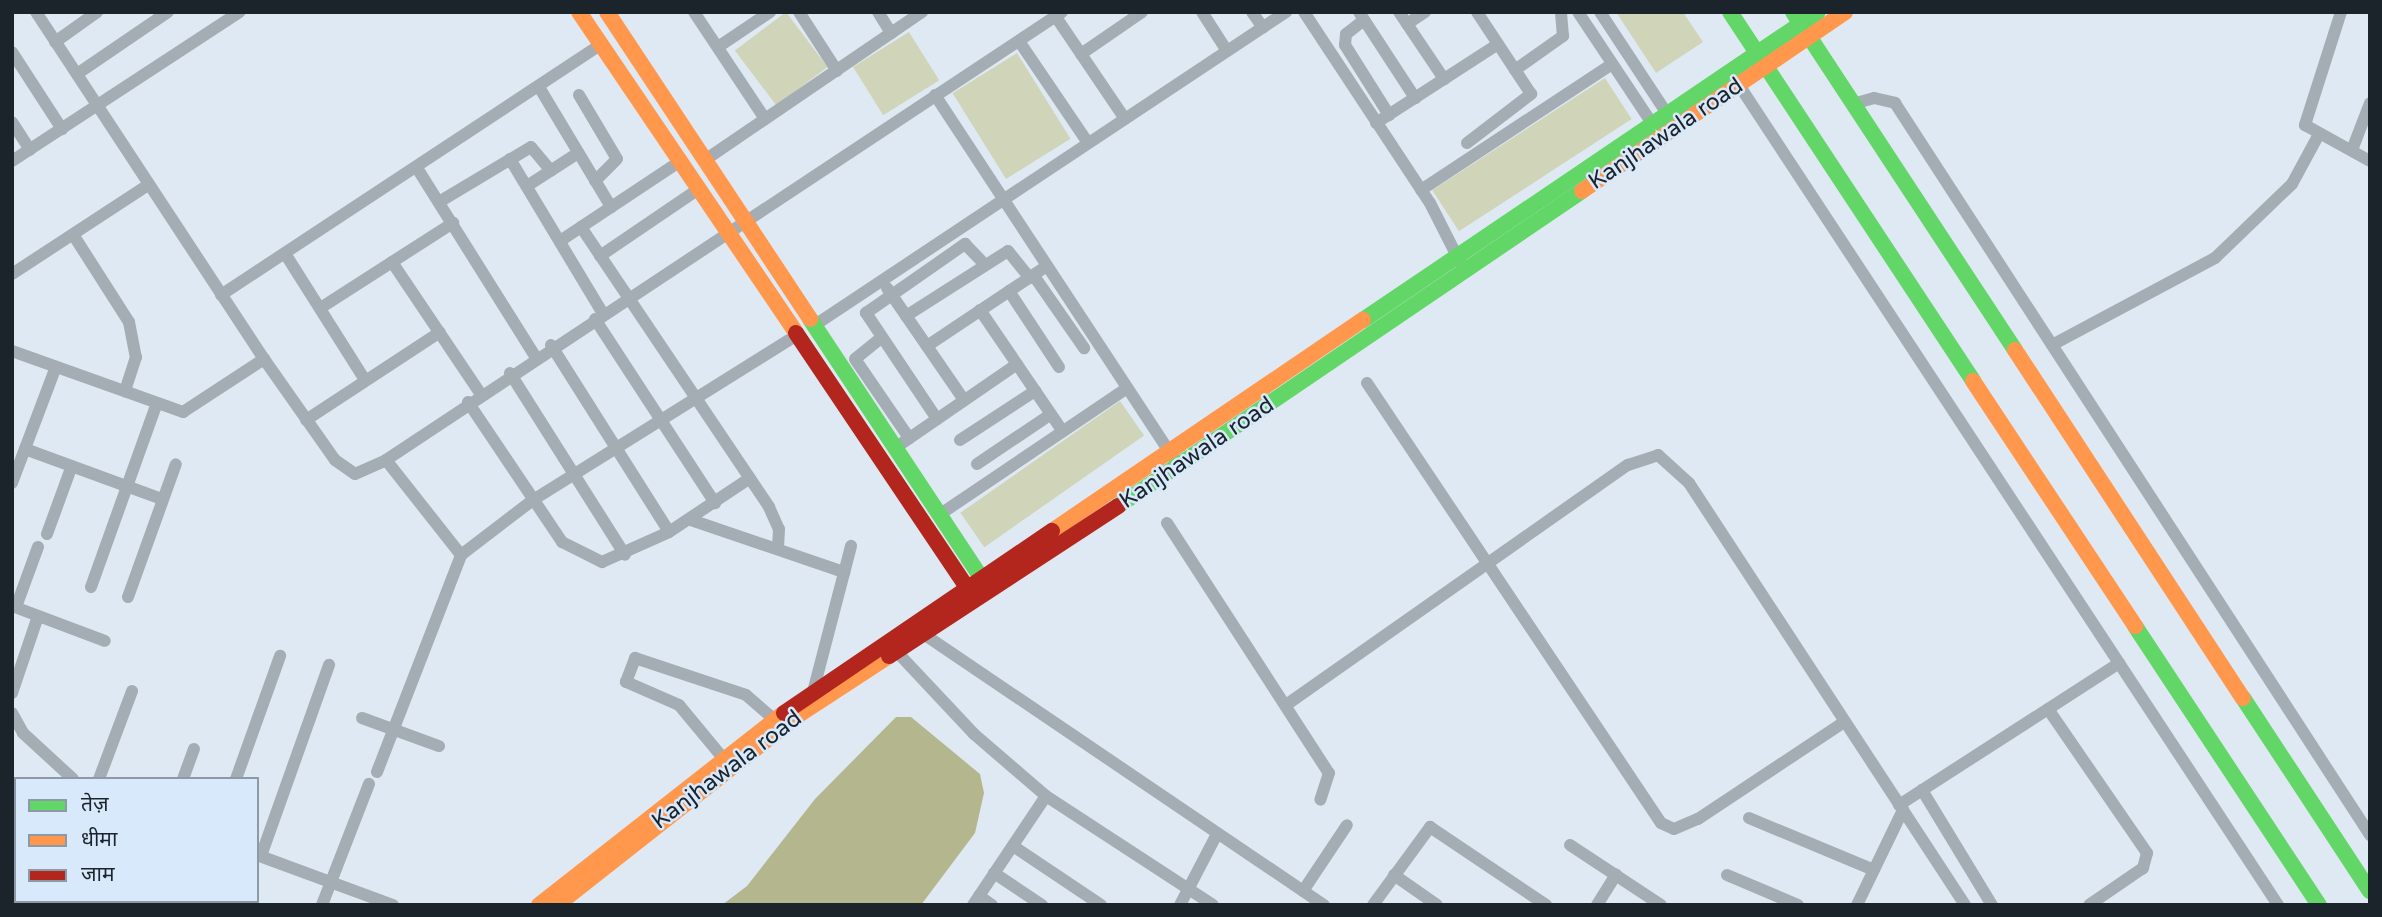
<!DOCTYPE html>
<meta charset="utf-8">
<style>
body{margin:0}
#map{position:relative;width:2382px;height:917px;overflow:hidden;background:#dfe9f3;font-family:"Varela Round","Noto Sans Devanagari",sans-serif}
div>[style]{position:absolute}
.green>*{inset:0;background:#d0d5ba;transform-origin:0 0}
.water>*{inset:0;background:#b4b78d}
.street>*{height:12px;margin:-6px;padding:0 6px;transform-origin:6px;border-radius:6px;background:#a5adb4}
.fast>*{height:16px;margin:-8px;padding:0 8px;transform-origin:8px;border-radius:8px;background:#63d668}
.slow>*{height:16px;margin:-8px;padding:0 8px;transform-origin:8px;border-radius:8px;background:#ff974d}
.jam>*{height:16px;margin:-8px;padding:0 8px;transform-origin:8px;border-radius:8px;background:#b3261e}
span{translate:-50% -50%;white-space:nowrap;text-align:center;line-height:1.15;-webkit-text-stroke:5px #d7e9fb;paint-order:stroke}
.street-label{font-size:23px;color:#1b232b}
.frame{position:absolute;inset:0;border:14px solid #1b232b;pointer-events:none}
.legend{position:absolute;left:14px;top:777px;width:245px;height:126px;box-sizing:border-box;background:#d7e9fb;border:2px solid #8c9aa8;margin:0;padding:9px 12px;list-style:none;font-size:21px;color:#1b232b}
.legend li{display:flex;align-items:center;gap:14px;height:35px}
.legend b{width:35px;border:2px solid #8c9aa8}
</style>
<div id="map">
<div class="green">
<div style="left:786px;top:12px;width:69px;height:64px;rotate:53deg"></div>
<div style="clip-path:polygon(1616px 12px,1683px 12px,1703px 42px,1656px 73px)"></div>
<div style="left:909px;top:32px;width:57px;height:66px;rotate:58deg"></div>
<div style="left:1017px;top:53px;width:101px;height:76px;rotate:58deg"></div>
<div style="left:1605px;top:78px;width:49px;height:206px;rotate:57deg"></div>
<div style="left:1120px;top:401px;width:42px;height:195px;rotate:55deg"></div>
</div>
<div class="water">
<div style="clip-path:polygon(896px 717px,911px 717px,980px 774px,984px 793px,975px 833px,921px 905px,722px 905px,747px 886px,815px 799px)"></div>
</div>
<div class="street">
<div style="left:36px;top:12px;width:415px;rotate:56.7deg"></div>
<div style="left:264px;top:359px;width:123px;rotate:54.9deg"></div>
<div style="left:335px;top:460px;width:24px;rotate:35deg"></div>
<div style="left:355px;top:474px;width:34px;rotate:-24deg"></div>
<div style="left:386px;top:460px;width:811px;rotate:-33.53deg"></div>
<div style="left:694px;top:12px;width:128px;rotate:56.4deg"></div>
<div style="left:799px;top:12px;width:70px;rotate:57.2deg"></div>
<div style="left:878px;top:12px;width:25px;rotate:58deg"></div>
<div style="left:1202px;top:12px;width:46px;rotate:57.3deg"></div>
<div style="left:1252px;top:12px;width:19px;rotate:55deg"></div>
<div style="left:1304px;top:12px;width:229px;rotate:56.6deg"></div>
<div style="left:1430px;top:203px;width:68px;rotate:63.1deg"></div>
<div style="left:1359px;top:12px;width:103px;rotate:56.9deg"></div>
<div style="left:1399px;top:12px;width:81px;rotate:56.1deg"></div>
<div style="left:1578px;top:12px;width:136px;rotate:56.4deg"></div>
<div style="left:1600px;top:12px;width:123px;rotate:56.6deg"></div>
<div style="left:2341px;top:12px;width:119px;rotate:107.7deg"></div>
<div style="left:2305px;top:125px;width:74px;rotate:29deg"></div>
<div style="left:1056px;top:17px;width:123px;rotate:55.9deg"></div>
<div style="left:1364px;top:20px;width:23px;rotate:142deg"></div>
<div style="left:1346px;top:34px;width:11px;rotate:95deg"></div>
<div style="left:1345px;top:45px;width:83px;rotate:57.8deg"></div>
<div style="left:1407px;top:24px;width:22px;rotate:-34deg"></div>
<div style="left:1019px;top:41px;width:123px;rotate:55.9deg"></div>
<div style="left:55px;top:42px;width:52px;rotate:-35.5deg"></div>
<div style="left:718px;top:47px;width:63px;rotate:-33.9deg"></div>
<div style="left:12px;top:52px;width:92px;rotate:57deg"></div>
<div style="left:1081px;top:54px;width:74px;rotate:-34.5deg"></div>
<div style="left:1515px;top:70px;width:59px;rotate:-35.3deg"></div>
<div style="left:1563px;top:36px;width:24px;rotate:-95deg"></div>
<div style="left:77px;top:74px;width:110px;rotate:-34.3deg"></div>
<div style="left:1739px;top:85px;width:981px;rotate:56.68deg"></div>
<div style="left:539px;top:87px;width:140px;rotate:59deg"></div>
<div style="left:579px;top:95px;width:74px;rotate:59.3deg"></div>
<div style="left:617px;top:159px;width:31px;rotate:135deg"></div>
<div style="left:935px;top:95px;width:433px;rotate:56.7deg"></div>
<div style="left:1853px;top:104px;width:22px;rotate:-16deg"></div>
<div style="left:1874px;top:98px;width:22px;rotate:13deg"></div>
<div style="left:1895px;top:103px;width:873px;rotate:57.02deg"></div>
<div style="left:12px;top:122px;width:33px;rotate:57deg"></div>
<div style="left:1376px;top:123px;width:145px;rotate:-32.9deg"></div>
<div style="left:1467px;top:143px;width:81px;rotate:-37.4deg"></div>
<div style="left:1531px;top:94px;width:98px;rotate:-123.4deg"></div>
<div style="left:2352px;top:150px;width:50px;rotate:-69deg"></div>
<div style="left:510px;top:159px;width:181px;rotate:59deg"></div>
<div style="left:705px;top:160px;width:263px;rotate:-34.3deg"></div>
<div style="left:12px;top:161px;width:272px;rotate:-33.2deg"></div>
<div style="left:417px;top:168px;width:222px;rotate:57.9deg"></div>
<div style="left:527px;top:186px;width:61px;rotate:-32.9deg"></div>
<div style="left:1421px;top:190px;width:229px;rotate:-33.4deg"></div>
<div style="left:439px;top:202px;width:107px;rotate:-30.9deg"></div>
<div style="left:531px;top:147px;width:31px;rotate:50deg"></div>
<div style="left:581px;top:227px;width:337px;rotate:56.1deg"></div>
<div style="left:769px;top:507px;width:24px;rotate:66deg"></div>
<div style="left:779px;top:529px;width:20px;rotate:93deg"></div>
<div style="left:74px;top:236px;width:102px;rotate:57.4deg"></div>
<div style="left:129px;top:322px;width:36px;rotate:79deg"></div>
<div style="left:136px;top:357px;width:36px;rotate:108deg"></div>
<div style="left:560px;top:241px;width:146px;rotate:-33.6deg"></div>
<div style="left:286px;top:255px;width:148px;rotate:57.7deg"></div>
<div style="left:600px;top:256px;width:121px;rotate:-34.2deg"></div>
<div style="left:392px;top:262px;width:158px;rotate:56.1deg"></div>
<div style="left:12px;top:274px;width:163px;rotate:-33.2deg"></div>
<div style="left:1034px;top:276px;width:88px;rotate:55.2deg"></div>
<div style="left:887px;top:288px;width:136px;rotate:55.5deg"></div>
<div style="left:1009px;top:291px;width:91px;rotate:56.7deg"></div>
<div style="left:221px;top:295px;width:454px;rotate:-33.4deg"></div>
<div style="left:322px;top:307px;width:156px;rotate:-32.7deg"></div>
<div style="left:980px;top:310px;width:145px;rotate:55.7deg"></div>
<div style="left:906px;top:316px;width:121px;rotate:-32.5deg"></div>
<div style="left:1008px;top:251px;width:35px;rotate:51deg"></div>
<div style="left:595px;top:319px;width:220px;rotate:56.9deg"></div>
<div style="left:815px;top:325px;width:566px;rotate:-33.61deg"></div>
<div style="left:881px;top:338px;width:33px;rotate:141deg"></div>
<div style="left:855px;top:359px;width:96px;rotate:55.6deg"></div>
<div style="left:551px;top:345px;width:221px;rotate:57.7deg"></div>
<div style="left:2052px;top:345px;width:185px;rotate:-28.1deg"></div>
<div style="left:2215px;top:258px;width:107px;rotate:-43.9deg"></div>
<div style="left:2292px;top:184px;width:57px;rotate:-61.6deg"></div>
<div style="left:927px;top:346px;width:144px;rotate:-33.7deg"></div>
<div style="left:12px;top:351px;width:182px;rotate:19.6deg"></div>
<div style="left:183px;top:412px;width:97px;rotate:-33.2deg"></div>
<div style="left:510px;top:373px;width:215px;rotate:57.7deg"></div>
<div style="left:1367px;top:383px;width:529px;rotate:56.25deg"></div>
<div style="left:1661px;top:823px;width:14px;rotate:25deg"></div>
<div style="left:1674px;top:829px;width:26px;rotate:-23deg"></div>
<div style="left:1698px;top:819px;width:175px;rotate:-33.6deg"></div>
<div style="left:468px;top:402px;width:169px;rotate:56.1deg"></div>
<div style="left:562px;top:542px;width:45px;rotate:26.6deg"></div>
<div style="left:602px;top:562px;width:73px;rotate:-24.1deg"></div>
<div style="left:669px;top:532px;width:97px;rotate:-33.7deg"></div>
<div style="left:937px;top:419px;width:128px;rotate:-123.8deg"></div>
<div style="left:866px;top:313px;width:121px;rotate:-34.9deg"></div>
<div style="left:965px;top:244px;width:29px;rotate:46deg"></div>
<div style="left:306px;top:420px;width:160px;rotate:-33.3deg"></div>
<div style="left:960px;top:440px;width:90px;rotate:-33.2deg"></div>
<div style="left:895px;top:448px;width:148px;rotate:-34.5deg"></div>
<div style="left:25px;top:449px;width:146px;rotate:20.1deg"></div>
<div style="left:386px;top:460px;width:121px;rotate:51.7deg"></div>
<div style="left:977px;top:464px;width:89px;rotate:-34deg"></div>
<div style="left:12px;top:483px;width:122px;rotate:-69.3deg"></div>
<div style="left:939px;top:515px;width:227px;rotate:-34deg"></div>
<div style="left:691px;top:520px;width:162px;rotate:18.8deg"></div>
<div style="left:1167px;top:523px;width:298px;rotate:57.1deg"></div>
<div style="left:1329px;top:773px;width:28px;rotate:108deg"></div>
<div style="left:47px;top:534px;width:70px;rotate:-70deg"></div>
<div style="left:91px;top:587px;width:195px;rotate:-70.3deg"></div>
<div style="left:128px;top:597px;width:141px;rotate:-70.2deg"></div>
<div style="left:12px;top:606px;width:99px;rotate:20.6deg"></div>
<div style="left:16px;top:607px;width:64px;rotate:-69.9deg"></div>
<div style="left:925px;top:635px;width:482px;rotate:34.1deg"></div>
<div style="left:897px;top:652px;width:112px;rotate:46.8deg"></div>
<div style="left:974px;top:734px;width:95px;rotate:40.7deg"></div>
<div style="left:1046px;top:796px;width:199px;rotate:33.1deg"></div>
<div style="left:813px;top:692px;width:151px;rotate:-75.4deg"></div>
<div style="left:12px;top:693px;width:81px;rotate:-71.3deg"></div>
<div style="left:1286px;top:705px;width:418px;rotate:-35.1deg"></div>
<div style="left:1628px;top:465px;width:32px;rotate:-18deg"></div>
<div style="left:1658px;top:455px;width:42px;rotate:42.1deg"></div>
<div style="left:1689px;top:483px;width:504px;rotate:56.81deg"></div>
<div style="left:2048px;top:709px;width:175px;rotate:55.5deg"></div>
<div style="left:2147px;top:853px;width:16px;rotate:105deg"></div>
<div style="left:2143px;top:868px;width:65px;rotate:145.6deg"></div>
<div style="left:12px;top:713px;width:23px;rotate:61deg"></div>
<div style="left:23px;top:733px;width:68px;rotate:42.6deg"></div>
<div style="left:362px;top:718px;width:82px;rotate:20deg"></div>
<div style="left:723px;top:758px;width:69px;rotate:-129.7deg"></div>
<div style="left:679px;top:705px;width:58px;rotate:-156.5deg"></div>
<div style="left:626px;top:682px;width:26px;rotate:-69deg"></div>
<div style="left:635px;top:658px;width:117px;rotate:18.4deg"></div>
<div style="left:746px;top:695px;width:37px;rotate:41deg"></div>
<div style="left:377px;top:772px;width:233px;rotate:-68.8deg"></div>
<div style="left:461px;top:555px;width:91px;rotate:-37.4deg"></div>
<div style="left:533px;top:500px;width:311px;rotate:-32deg"></div>
<div style="left:99px;top:779px;width:94px;rotate:-69.4deg"></div>
<div style="left:183px;top:779px;width:32px;rotate:-70deg"></div>
<div style="left:236px;top:779px;width:131px;rotate:-70.3deg"></div>
<div style="left:1922px;top:790px;width:135px;rotate:58.7deg"></div>
<div style="left:1899px;top:805px;width:262px;rotate:-32.8deg"></div>
<div style="left:1749px;top:818px;width:135px;rotate:22.6deg"></div>
<div style="left:1570px;top:845px;width:109px;rotate:33.4deg"></div>
<div style="left:1013px;top:846px;width:106px;rotate:33.8deg"></div>
<div style="left:257px;top:855px;width:145px;rotate:20.2deg"></div>
<div style="left:261px;top:856px;width:203px;rotate:-70.4deg"></div>
<div style="left:994px;top:873px;width:58px;rotate:33.7deg"></div>
<div style="left:1394px;top:875px;width:52px;rotate:34.9deg"></div>
<div style="left:1727px;top:875px;width:77px;rotate:22.9deg"></div>
<div style="left:12px;top:891px;width:8px;rotate:60deg"></div>
<div style="left:1303px;top:891px;width:79px;rotate:-56.3deg"></div>
<div style="left:979px;top:896px;width:16px;rotate:35deg"></div>
<div style="left:322px;top:905px;width:130px;rotate:-68.8deg"></div>
<div style="left:973px;top:905px;width:131px;rotate:-56.2deg"></div>
<div style="left:1180px;top:905px;width:80px;rotate:-62.5deg"></div>
<div style="left:1373px;top:905px;width:97px;rotate:-53.8deg"></div>
<div style="left:1430px;top:827px;width:140px;rotate:33.9deg"></div>
<div style="left:1597px;top:905px;width:36px;rotate:-58deg"></div>
<div style="left:1857px;top:905px;width:106px;rotate:-64.2deg"></div>
</div>
<div class="fast">
<div style="left:1730px;top:12px;width:442px;rotate:56.6deg"></div>
<div style="left:1793px;top:12px;width:404px;rotate:56.7deg"></div>
<div style="left:810px;top:319px;width:320px;rotate:56.5deg"></div>
<div style="left:1363px;top:320px;width:549px;rotate:-34.09deg"></div>
<div style="left:1118px;top:506px;width:561px;rotate:-34.17deg"></div>
<div style="left:2135px;top:626px;width:334px;rotate:56.6deg"></div>
<div style="left:2243px;top:698px;width:231px;rotate:56.7deg"></div>
</div>
<div class="slow">
<div style="left:579px;top:12px;width:387px;rotate:55.9deg"></div>
<div style="left:607px;top:12px;width:368px;rotate:56.5deg"></div>
<div style="left:1582px;top:191px;width:318px;rotate:-34.2deg"></div>
<div style="left:2015px;top:350px;width:416px;rotate:56.8deg"></div>
<div style="left:1973px;top:381px;width:294px;rotate:56.5deg"></div>
<div style="left:1052px;top:531px;width:376px;rotate:-34.2deg"></div>
<div style="left:539px;top:905px;width:311px;rotate:-38.1deg"></div>
<div style="left:557px;top:905px;width:309px;rotate:-38.2deg"></div>
<div style="left:800px;top:714px;width:106px;rotate:-33.1deg"></div>
</div>
<div class="jam">
<div style="left:796px;top:333px;width:317px;rotate:56.1deg"></div>
<div style="left:889px;top:656px;width:274px;rotate:-33.2deg"></div>
<div style="left:784px;top:713px;width:324px;rotate:-34.2deg"></div>
</div>
<div class="street-label">
<span style="left:1666px;top:134px;rotate:-34deg">Kanjhawala road</span>
<span style="left:1197px;top:453px;rotate:-34deg">Kanjhawala road</span>
<span style="left:727px;top:770px;rotate:-37deg">Kanjhawala road</span>
</div>
<div class="frame"></div>
<ul class="legend">
<li><b style="height:9px;background:#63d668"></b>तेज़</li>
<li><b style="height:9px;background:#ff974d"></b>धीमा</li>
<li><b style="height:9px;background:#b3261e"></b>जाम</li>
</ul>
</div>
